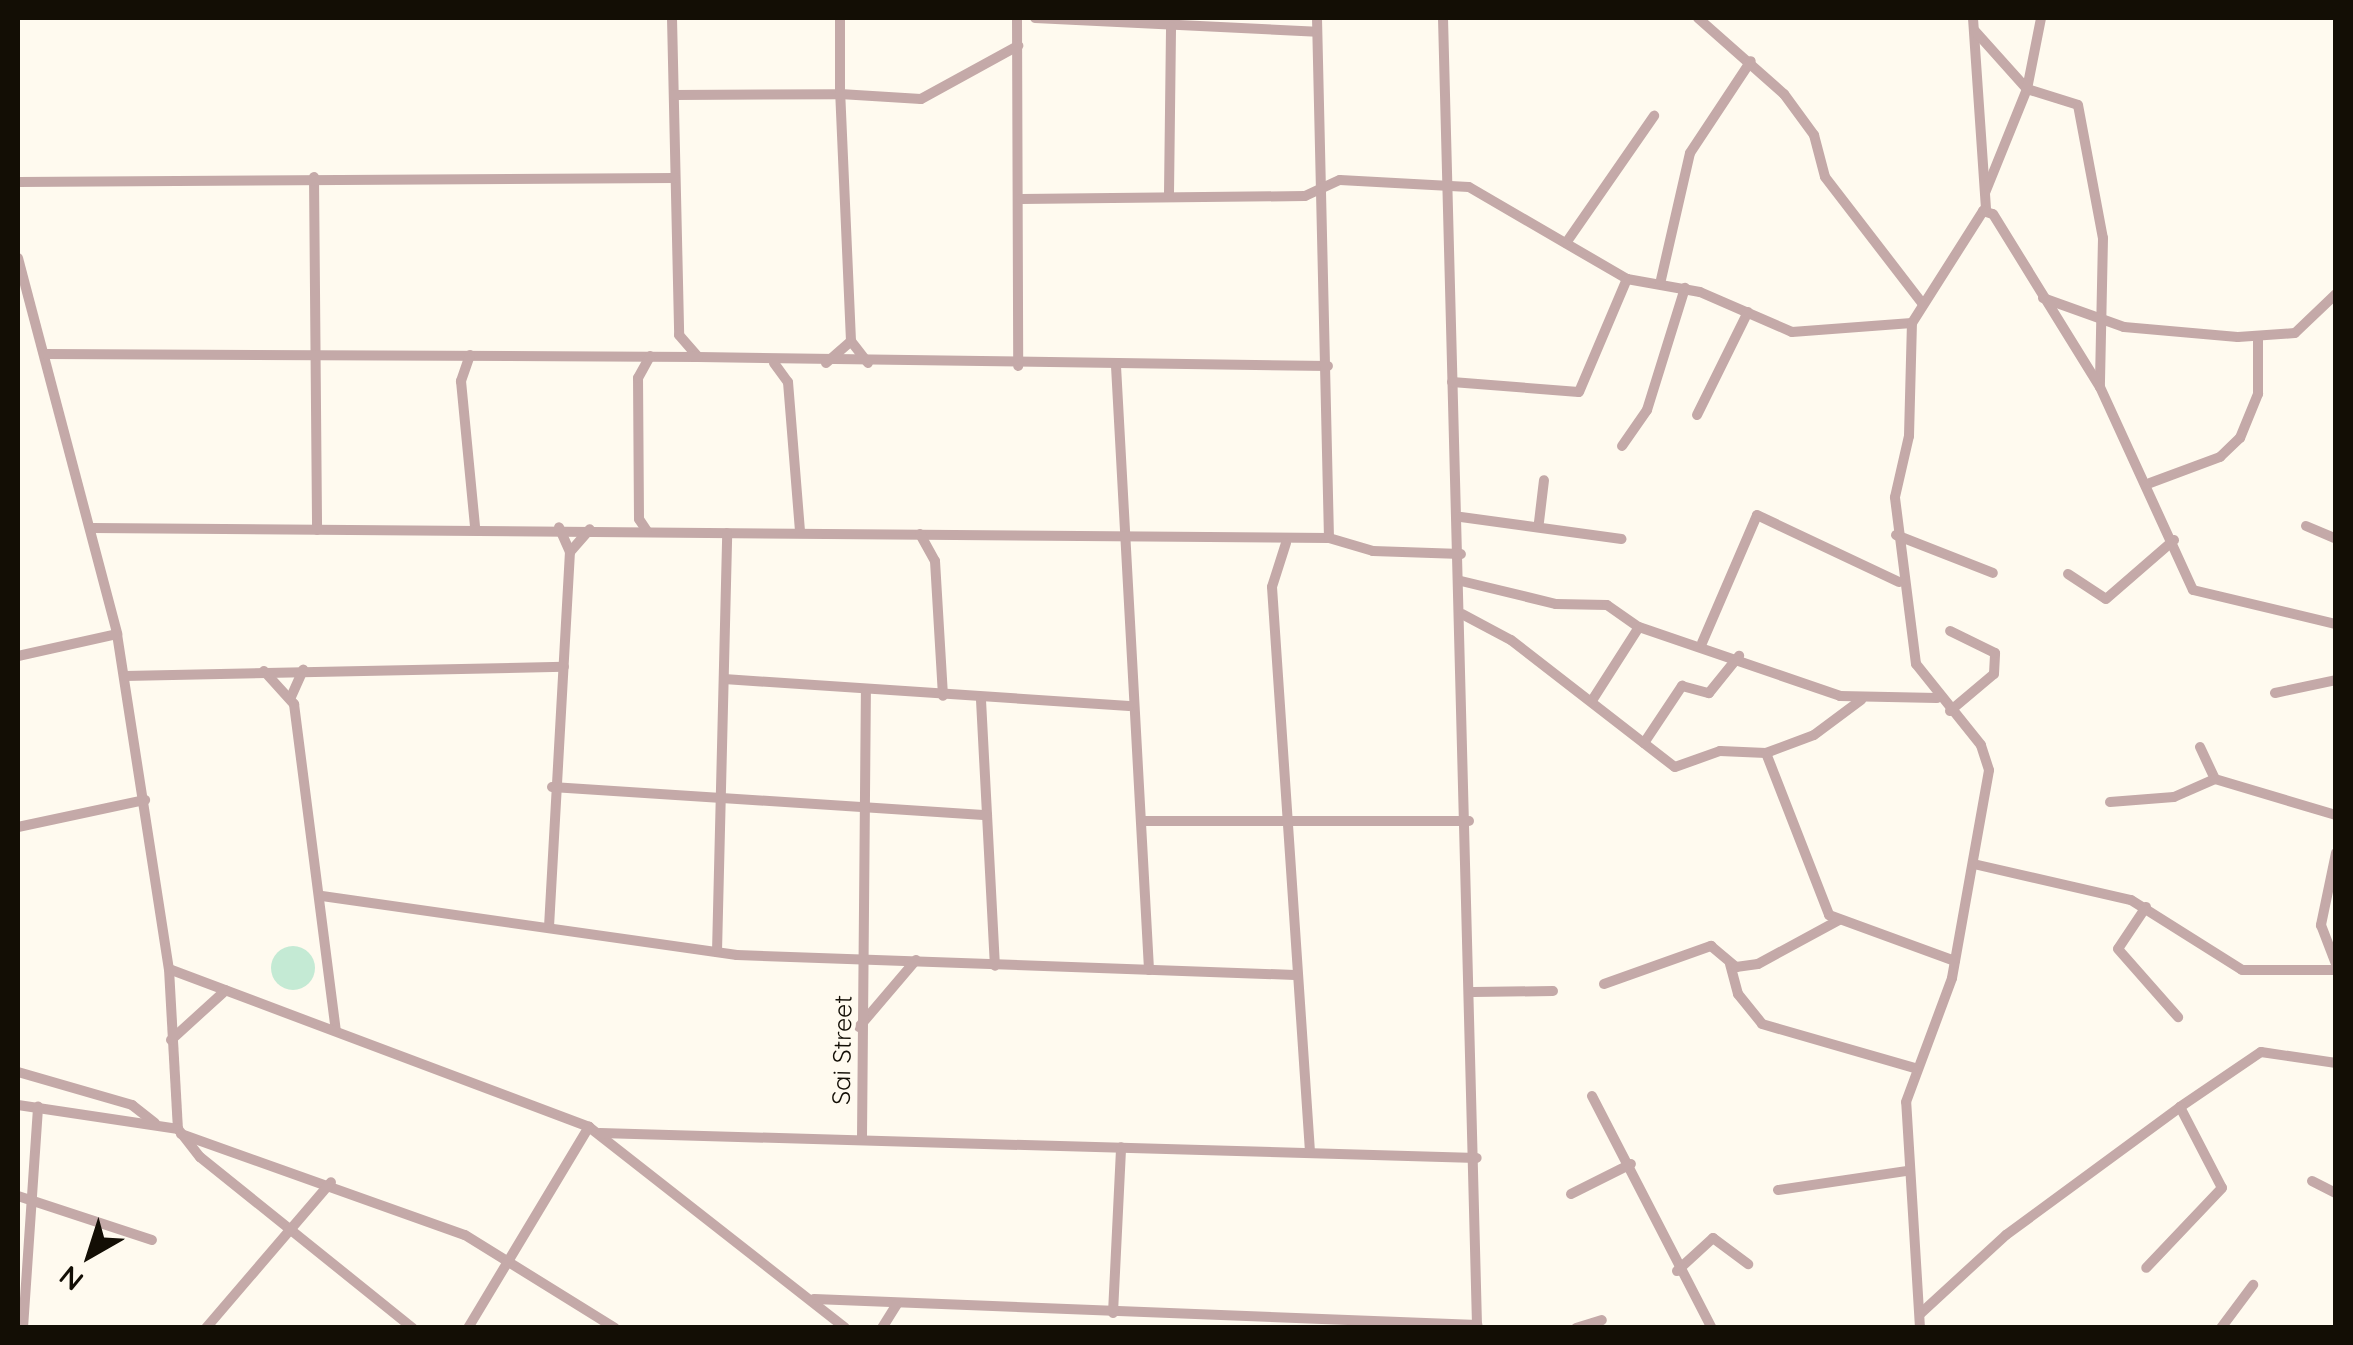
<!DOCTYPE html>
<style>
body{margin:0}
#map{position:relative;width:2353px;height:1345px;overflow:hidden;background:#fffaef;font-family:Quicksand,sans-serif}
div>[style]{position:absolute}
.green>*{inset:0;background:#c4ead4}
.round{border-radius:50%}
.street>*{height:10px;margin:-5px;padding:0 5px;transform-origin:5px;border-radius:5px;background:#c4a9a8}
span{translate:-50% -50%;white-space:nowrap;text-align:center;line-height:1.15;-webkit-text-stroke:9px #fffaef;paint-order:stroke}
.street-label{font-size:25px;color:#130e05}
.frame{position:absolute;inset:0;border:20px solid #130e05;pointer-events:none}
.north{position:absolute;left:40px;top:1205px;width:100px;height:100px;-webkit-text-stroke:8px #fffaef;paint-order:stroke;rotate:219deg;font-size:28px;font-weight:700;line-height:40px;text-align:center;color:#130e05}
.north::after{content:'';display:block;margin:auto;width:35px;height:45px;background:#130e05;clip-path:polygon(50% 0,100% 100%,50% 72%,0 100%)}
</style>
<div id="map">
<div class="green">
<div class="round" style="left:271px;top:946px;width:44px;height:44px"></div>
</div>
<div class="street">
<div style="left:672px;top:18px;width:317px;rotate:88.7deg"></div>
<div style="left:679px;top:335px;width:29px;rotate:49deg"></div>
<div style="left:698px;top:357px;width:630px;rotate:0.82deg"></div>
<div style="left:1017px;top:18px;width:348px;rotate:89.8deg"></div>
<div style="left:1035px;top:18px;width:282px;rotate:2.8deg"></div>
<div style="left:1317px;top:18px;width:520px;rotate:88.68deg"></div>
<div style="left:1443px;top:18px;width:1310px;rotate:88.51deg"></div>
<div style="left:1698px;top:18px;width:115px;rotate:41.5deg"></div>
<div style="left:1784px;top:94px;width:51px;rotate:53.8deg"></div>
<div style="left:1814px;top:135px;width:43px;rotate:75.3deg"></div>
<div style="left:1825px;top:177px;width:159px;rotate:52.4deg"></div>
<div style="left:1973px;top:18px;width:191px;rotate:86.1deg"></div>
<div style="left:1975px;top:31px;width:78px;rotate:48.1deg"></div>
<div style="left:2027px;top:89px;width:53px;rotate:17.4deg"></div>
<div style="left:2078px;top:105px;width:135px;rotate:79.4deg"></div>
<div style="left:2103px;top:238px;width:149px;rotate:91.2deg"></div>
<div style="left:674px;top:95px;width:166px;rotate:-0.3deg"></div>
<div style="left:840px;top:94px;width:76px;rotate:-90deg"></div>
<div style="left:314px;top:177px;width:353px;rotate:89.5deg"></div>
<div style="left:18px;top:182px;width:657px;rotate:-0.35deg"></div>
<div style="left:1169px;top:193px;width:166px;rotate:-89.3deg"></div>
<div style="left:1985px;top:193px;width:112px;rotate:-68deg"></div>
<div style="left:2027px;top:89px;width:72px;rotate:-78.8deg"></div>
<div style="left:1021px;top:199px;width:284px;rotate:-0.6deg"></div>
<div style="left:1305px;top:196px;width:38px;rotate:-25deg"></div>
<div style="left:1340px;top:180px;width:129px;rotate:3.1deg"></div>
<div style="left:1469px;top:187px;width:183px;rotate:30.2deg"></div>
<div style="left:1627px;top:279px;width:74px;rotate:10.1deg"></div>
<div style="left:1700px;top:292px;width:100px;rotate:23.5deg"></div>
<div style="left:1792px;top:332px;width:120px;rotate:-4.3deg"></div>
<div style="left:1566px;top:243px;width:155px;rotate:-55.3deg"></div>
<div style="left:18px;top:258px;width:389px;rotate:75.2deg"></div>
<div style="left:117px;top:634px;width:339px;rotate:81.2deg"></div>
<div style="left:169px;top:969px;width:160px;rotate:86.8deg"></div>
<div style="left:178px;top:1129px;width:36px;rotate:52deg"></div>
<div style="left:200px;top:1157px;width:273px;rotate:38.8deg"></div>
<div style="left:1660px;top:284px;width:134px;rotate:-77.1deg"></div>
<div style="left:1690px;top:153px;width:110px;rotate:-56.5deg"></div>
<div style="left:2043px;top:298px;width:86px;rotate:19.7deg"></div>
<div style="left:2124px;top:327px;width:114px;rotate:5deg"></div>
<div style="left:2238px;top:337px;width:57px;rotate:-4deg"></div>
<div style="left:2295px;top:333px;width:57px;rotate:-43.6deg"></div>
<div style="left:44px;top:354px;width:654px;rotate:0.26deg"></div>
<div style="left:470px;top:355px;width:28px;rotate:109deg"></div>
<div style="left:461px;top:381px;width:147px;rotate:84.5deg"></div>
<div style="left:774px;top:363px;width:24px;rotate:54deg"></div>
<div style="left:788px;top:382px;width:149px;rotate:85.4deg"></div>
<div style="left:826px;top:363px;width:33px;rotate:-41deg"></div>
<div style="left:868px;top:363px;width:28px;rotate:-128deg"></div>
<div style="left:851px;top:341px;width:247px;rotate:-92.5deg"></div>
<div style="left:840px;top:94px;width:81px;rotate:3.5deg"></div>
<div style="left:921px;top:99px;width:111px;rotate:-28.7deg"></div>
<div style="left:1116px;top:366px;width:605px;rotate:86.87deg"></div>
<div style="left:1452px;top:382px;width:127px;rotate:4.5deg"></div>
<div style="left:1579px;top:392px;width:123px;rotate:-67deg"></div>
<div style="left:1697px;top:415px;width:115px;rotate:-63.7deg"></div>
<div style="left:1622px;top:446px;width:44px;rotate:-55.2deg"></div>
<div style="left:1647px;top:410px;width:128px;rotate:-72.7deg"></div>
<div style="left:2150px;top:483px;width:75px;rotate:-20.4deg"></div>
<div style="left:2220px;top:457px;width:28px;rotate:-44deg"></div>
<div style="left:2240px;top:438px;width:48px;rotate:-67.8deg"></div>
<div style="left:2258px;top:394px;width:58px;rotate:-90deg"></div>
<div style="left:1461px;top:517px;width:162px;rotate:7.8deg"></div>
<div style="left:1539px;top:522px;width:42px;rotate:-83.2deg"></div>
<div style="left:2306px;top:526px;width:33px;rotate:23deg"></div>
<div style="left:92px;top:528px;width:1237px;rotate:0.46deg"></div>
<div style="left:1329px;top:538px;width:46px;rotate:16.5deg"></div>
<div style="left:1373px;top:551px;width:88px;rotate:2deg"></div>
<div style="left:647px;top:531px;width:14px;rotate:-124deg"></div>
<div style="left:639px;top:519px;width:141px;rotate:-90.4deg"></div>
<div style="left:638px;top:378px;width:25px;rotate:-61deg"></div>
<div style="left:920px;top:534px;width:31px;rotate:61deg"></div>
<div style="left:935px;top:561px;width:135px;rotate:86.6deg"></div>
<div style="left:1896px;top:535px;width:104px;rotate:21.4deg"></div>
<div style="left:1286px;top:543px;width:46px;rotate:107.7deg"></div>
<div style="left:1272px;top:587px;width:565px;rotate:86.15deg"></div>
<div style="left:570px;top:552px;width:30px;rotate:-49deg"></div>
<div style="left:2068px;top:574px;width:45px;rotate:33.3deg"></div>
<div style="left:2106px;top:599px;width:90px;rotate:-40.9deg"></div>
<div style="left:1461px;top:581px;width:98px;rotate:13.6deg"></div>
<div style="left:1556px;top:604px;width:51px;rotate:1.1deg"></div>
<div style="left:1607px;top:605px;width:39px;rotate:35deg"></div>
<div style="left:1639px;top:627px;width:213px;rotate:18.9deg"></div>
<div style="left:1840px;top:696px;width:97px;rotate:1.2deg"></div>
<div style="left:1462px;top:614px;width:55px;rotate:28deg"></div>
<div style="left:1511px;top:640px;width:207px;rotate:37.8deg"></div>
<div style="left:1675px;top:767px;width:48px;rotate:-19.6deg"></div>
<div style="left:1720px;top:751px;width:46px;rotate:2.5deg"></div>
<div style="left:1766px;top:753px;width:51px;rotate:-20.6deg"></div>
<div style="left:1814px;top:735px;width:59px;rotate:-36.7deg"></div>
<div style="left:1702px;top:643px;width:139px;rotate:-66.7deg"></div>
<div style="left:1757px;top:515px;width:157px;rotate:25.3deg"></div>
<div style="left:18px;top:656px;width:101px;rotate:-12.5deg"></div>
<div style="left:264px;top:671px;width:45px;rotate:47.7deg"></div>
<div style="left:294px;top:704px;width:329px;rotate:82.7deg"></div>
<div style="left:125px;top:676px;width:439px;rotate:-1.2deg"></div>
<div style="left:724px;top:679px;width:406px;rotate:3.8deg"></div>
<div style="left:2275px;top:693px;width:62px;rotate:-12deg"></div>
<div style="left:291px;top:697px;width:30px;rotate:-66deg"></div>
<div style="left:1593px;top:699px;width:85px;rotate:-57.4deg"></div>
<div style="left:981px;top:700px;width:266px;rotate:87deg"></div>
<div style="left:1950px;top:711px;width:57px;rotate:-40.1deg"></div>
<div style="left:1994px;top:674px;width:21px;rotate:-87deg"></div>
<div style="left:1995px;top:653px;width:50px;rotate:-153.9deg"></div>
<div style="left:1644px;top:743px;width:69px;rotate:-56.3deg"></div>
<div style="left:1682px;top:686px;width:28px;rotate:15deg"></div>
<div style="left:1709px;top:693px;width:48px;rotate:-51deg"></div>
<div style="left:2200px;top:747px;width:35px;rotate:65deg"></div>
<div style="left:1766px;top:753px;width:174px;rotate:68.7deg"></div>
<div style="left:1829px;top:915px;width:134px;rotate:20.1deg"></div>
<div style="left:552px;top:787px;width:436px;rotate:3.7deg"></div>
<div style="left:2110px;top:802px;width:64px;rotate:-4.5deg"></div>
<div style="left:2174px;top:797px;width:45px;rotate:-23.7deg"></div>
<div style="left:2215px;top:779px;width:126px;rotate:16.6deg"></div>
<div style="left:1141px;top:821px;width:328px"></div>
<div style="left:18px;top:827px;width:130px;rotate:-12deg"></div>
<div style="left:2336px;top:853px;width:74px;rotate:101.8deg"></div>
<div style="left:2321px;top:925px;width:42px;rotate:69deg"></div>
<div style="left:1978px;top:865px;width:157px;rotate:12.9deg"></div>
<div style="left:2131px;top:900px;width:131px;rotate:32.2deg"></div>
<div style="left:2242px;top:970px;width:94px"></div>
<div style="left:322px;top:896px;width:419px;rotate:8.1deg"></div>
<div style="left:737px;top:955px;width:558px;rotate:2.05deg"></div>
<div style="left:2146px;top:907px;width:50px;rotate:123.7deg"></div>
<div style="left:2118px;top:949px;width:91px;rotate:48.6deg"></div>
<div style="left:549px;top:927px;width:376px;rotate:-86.8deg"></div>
<div style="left:570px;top:552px;width:27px;rotate:-114deg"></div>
<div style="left:717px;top:952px;width:419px;rotate:-88.6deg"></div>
<div style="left:1730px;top:964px;width:31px;rotate:75deg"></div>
<div style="left:1738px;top:994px;width:38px;rotate:51deg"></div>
<div style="left:1762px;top:1024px;width:162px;rotate:16.1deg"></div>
<div style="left:169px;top:969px;width:449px;rotate:20.6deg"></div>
<div style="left:589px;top:1127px;width:325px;rotate:38.1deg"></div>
<div style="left:1604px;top:984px;width:114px;rotate:-19.6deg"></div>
<div style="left:1711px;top:946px;width:33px;rotate:40deg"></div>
<div style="left:1736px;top:967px;width:22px;rotate:-8deg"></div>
<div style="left:1758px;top:964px;width:92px;rotate:-28.5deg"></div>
<div style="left:1473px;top:992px;width:80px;rotate:-0.7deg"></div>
<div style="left:859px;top:1027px;width:88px;rotate:-49.6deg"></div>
<div style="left:171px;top:1040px;width:74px;rotate:-42.3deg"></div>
<div style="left:18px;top:1072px;width:119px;rotate:16.1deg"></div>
<div style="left:132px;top:1105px;width:29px;rotate:38deg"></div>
<div style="left:1592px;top:1096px;width:261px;rotate:62.7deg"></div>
<div style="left:18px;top:1105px;width:162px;rotate:8.5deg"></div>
<div style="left:2180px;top:1107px;width:98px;rotate:-34.2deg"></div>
<div style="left:2261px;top:1052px;width:76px;rotate:8.3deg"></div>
<div style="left:600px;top:1133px;width:877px;rotate:1.63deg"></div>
<div style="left:181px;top:1134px;width:301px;rotate:19.6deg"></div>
<div style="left:465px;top:1235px;width:176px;rotate:31.8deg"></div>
<div style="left:862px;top:1138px;width:448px;rotate:-89.5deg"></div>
<div style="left:2312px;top:1181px;width:27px;rotate:27deg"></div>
<div style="left:1778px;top:1190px;width:129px;rotate:-8.4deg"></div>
<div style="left:1571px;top:1194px;width:67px;rotate:-26.6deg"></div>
<div style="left:18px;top:1196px;width:141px;rotate:18.2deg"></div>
<div style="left:1677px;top:1271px;width:49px;rotate:-42.5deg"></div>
<div style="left:1713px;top:1238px;width:44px;rotate:36.6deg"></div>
<div style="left:814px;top:1299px;width:664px;rotate:2.25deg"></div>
<div style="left:1113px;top:1313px;width:166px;rotate:-87.2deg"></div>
<div style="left:1920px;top:1314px;width:117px;rotate:-42.6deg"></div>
<div style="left:2006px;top:1235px;width:216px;rotate:-36.3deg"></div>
<div style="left:2180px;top:1107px;width:91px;rotate:62.6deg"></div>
<div style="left:2222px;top:1188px;width:110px;rotate:133.5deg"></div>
<div style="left:23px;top:1328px;width:222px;rotate:-86.1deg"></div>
<div style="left:206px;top:1328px;width:192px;rotate:-49.4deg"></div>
<div style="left:468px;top:1328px;width:235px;rotate:-59deg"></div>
<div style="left:882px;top:1328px;width:28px;rotate:-58deg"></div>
<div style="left:1576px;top:1328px;width:27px;rotate:-17deg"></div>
<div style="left:1920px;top:1328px;width:226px;rotate:-93.5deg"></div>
<div style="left:1906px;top:1102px;width:132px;rotate:-69.6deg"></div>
<div style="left:1952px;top:978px;width:211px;rotate:-79.9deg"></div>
<div style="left:1989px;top:770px;width:26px;rotate:-108deg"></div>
<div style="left:1981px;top:745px;width:104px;rotate:-128.7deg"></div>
<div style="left:1916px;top:664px;width:168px;rotate:-97.2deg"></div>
<div style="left:1895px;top:497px;width:63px;rotate:-77.1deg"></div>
<div style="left:1909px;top:436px;width:113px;rotate:-88.5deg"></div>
<div style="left:1912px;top:323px;width:133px;rotate:-57.6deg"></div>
<div style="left:1983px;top:211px;width:10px;rotate:17deg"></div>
<div style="left:1993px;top:214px;width:203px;rotate:58.3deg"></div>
<div style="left:2100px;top:387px;width:223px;rotate:65.4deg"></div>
<div style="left:2193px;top:590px;width:147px;rotate:13.4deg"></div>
<div style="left:2221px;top:1328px;width:54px;rotate:-53.3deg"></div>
</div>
<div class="street-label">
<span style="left:842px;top:1050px;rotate:-89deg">Sai Street</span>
</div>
<div class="frame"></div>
<div class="north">N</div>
</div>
